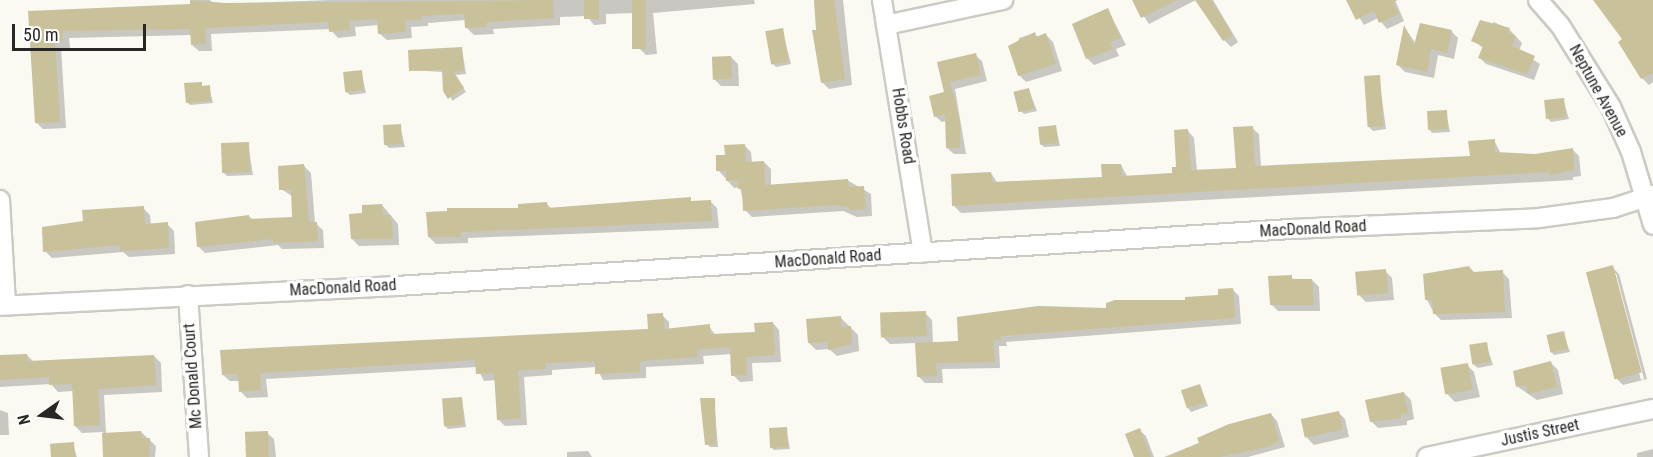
<!DOCTYPE html>
<style>
body{margin:0}
#map{position:relative;width:1653px;height:457px;overflow:hidden;background:#faf9f2;font-family:"Roboto Condensed",sans-serif}
div>[style]{position:absolute}
.shadow>*{inset:0;background:#0003}
.building>*{inset:0;background:#c9c199;transform-origin:0 0}
.roads{filter:drop-shadow(2px 0 #cbcac3) drop-shadow(-2px 0 #cbcac3) drop-shadow(0 2px #cbcac3) drop-shadow(0 -2px #cbcac3)}
.minor>*{height:18px;margin:-9px;padding:0 9px;transform-origin:9px;border-radius:9px;background:#fff}
span{translate:-50% -50%;white-space:nowrap;text-align:center;line-height:1.15;-webkit-text-stroke:6px #fff;paint-order:stroke}
.street-label{font-size:16px;color:#282725}
.north{position:absolute;left:12px;top:385px;width:60px;height:60px;-webkit-text-stroke:4px #fff;paint-order:stroke;rotate:256deg;font-size:16px;font-weight:700;line-height:24px;text-align:center;color:#282725}
.north::after{content:'';display:block;margin:auto;width:21px;height:27px;background:#282725;clip-path:polygon(50% 0,100% 100%,50% 72%,0 100%)}
.scale{position:absolute;left:12px;top:24px;width:134px;height:27px;box-sizing:border-box;border:3px solid #282725;border-top:0;padding-left:8px;font-size:18px;line-height:21px;white-space:nowrap;color:#282725;-webkit-text-stroke:4px #fff;paint-order:stroke}
</style>
<div id="map">
<div class="shadow">
<div style="clip-path:polygon(191px 0,210px 0,214px 4px,331px 0,754px 0,755px 4px,653px 13px,657px 54px,646px 55px,639px 48px,635px 13px,606px 14px,606px 24px,594px 25px,587px 16px,560px 17px,560px 25px,493px 29px,494px 34px,474px 35px,467px 28px,466px 20px,428px 23px,428px 26px,411px 27px,412px 38px,387px 40px,380px 34px,379px 25px,355px 27px,356px 36px,338px 38px,330px 29px,211px 34px,212px 51px,199px 51px,192px 45px,192px 35px,69px 38px,70px 48px,61px 48px,66px 128px,43px 129px,36px 122px,30px 13px,192px 5px)"></div>
<div style="clip-path:polygon(816px 0,843px 0,852px 85px,829px 89px,822px 82px)"></div>
<div style="clip-path:polygon(1133px 0,1196px 0,1149px 24px)"></div>
<div style="clip-path:polygon(1196px 0,1213px 0,1238px 42px,1231px 47px,1224px 40px)"></div>
<div style="clip-path:polygon(1348px 0,1395px 0,1404px 21px,1387px 29px,1378px 18px,1364px 25px)"></div>
<div style="clip-path:polygon(1595px 0,1653px 0,1653px 82px,1649px 85px,1642px 78px,1625px 40px)"></div>
<div style="clip-path:polygon(1108px 10px,1126px 45px,1116px 49px,1119px 56px,1094px 65px,1087px 58px)"></div>
<div style="clip-path:polygon(1494px 22px,1509px 29px,1522px 43px,1519px 51px,1540px 64px,1534px 80px,1486px 64px,1479px 57px,1483px 48px,1473px 40px)"></div>
<div style="clip-path:polygon(1405px 28px,1416px 44px,1451px 31px,1458px 38px,1454px 59px,1438px 55px,1434px 78px,1405px 72px,1398px 65px)"></div>
<div style="clip-path:polygon(782px 30px,791px 64px,776px 67px,773px 64px)"></div>
<div style="clip-path:polygon(1034px 33px,1038px 37px,1046px 35px,1053px 42px,1062px 71px,1026px 82px,1019px 75px,1019px 38px)"></div>
<div style="clip-path:polygon(462px 49px,466px 74px,455px 75px,466px 92px,452px 101px,443px 72px,411px 70px)"></div>
<div style="clip-path:polygon(975px 55px,982px 61px,987px 81px,955px 89px,966px 154px,954px 154px,947px 148px,947px 121px,942px 122px,935px 116px,946px 94px,939px 63px)"></div>
<div style="clip-path:polygon(731px 57px,738px 64px,739px 86px,721px 86px,714px 79px)"></div>
<div style="clip-path:polygon(361px 71px,366px 93px,350px 95px,346px 92px)"></div>
<div style="clip-path:polygon(1379px 77px,1386px 129px,1373px 131px,1369px 127px)"></div>
<div style="clip-path:polygon(209px 87px,213px 103px,190px 105px,187px 102px)"></div>
<div style="clip-path:polygon(1029px 90px,1037px 111px,1024px 114px,1021px 111px)"></div>
<div style="clip-path:polygon(1563px 99px,1569px 119px,1551px 122px,1548px 118px)"></div>
<div style="clip-path:polygon(1446px 112px,1450px 132px,1432px 133px,1429px 129px)"></div>
<div style="clip-path:polygon(400px 126px,405px 147px,389px 148px,386px 145px)"></div>
<div style="clip-path:polygon(1056px 127px,1060px 146px,1044px 147px,1041px 144px)"></div>
<div style="clip-path:polygon(1252px 128px,1259px 134px,1261px 167px,1471px 158px,1494px 140px,1501px 154px,1535px 155px,1572px 149px,1579px 156px,1581px 176px,1573px 177px,1573px 180px,961px 213px,954px 206px,991px 173px,998px 184px,1104px 179px,1121px 165px,1128px 178px,1174px 175px,1188px 131px,1194px 138px,1197px 171px,1238px 169px)"></div>
<div style="clip-path:polygon(248px 144px,253px 175px,227px 176px,224px 173px)"></div>
<div style="clip-path:polygon(744px 145px,751px 152px,752px 163px,764px 162px,771px 169px,771px 186px,847px 180px,871px 194px,872px 216px,857px 217px,843px 211px,752px 217px,745px 210px,740px 187px,734px 188px,718px 170px,726px 156px)"></div>
<div style="clip-path:polygon(304px 166px,311px 173px,315px 223px,323px 230px,324px 248px,282px 249px,278px 245px,205px 253px,198px 246px,249px 216px,253px 220px,294px 218px,292px 196px,281px 189px)"></div>
<div style="clip-path:polygon(710px 201px,717px 208px,719px 228px,468px 238px,468px 243px,436px 244px,429px 237px,547px 204px,552px 209px)"></div>
<div style="clip-path:polygon(382px 205px,398px 224px,399px 245px,359px 246px,352px 239px,364px 215px)"></div>
<div style="clip-path:polygon(143px 208px,150px 215px,151px 225px,167px 224px,174px 231px,175px 254px,129px 257px,123px 252px,52px 258px,45px 251px,84px 223px)"></div>
<div style="clip-path:polygon(1469px 267px,1474px 272px,1502px 272px,1509px 279px,1512px 318px,1441px 320px,1434px 313px,1427px 300px)"></div>
<div style="clip-path:polygon(evenodd,1612px 267px,1619px 274px,1647px 379px,1623px 385px,1616px 378px,1612px 267px,1613px 273px,1616px 273px,1644px 379px,1641px 380px,1613px 273px)"></div>
<div style="clip-path:polygon(1385px 271px,1392px 278px,1394px 300px,1366px 302px,1359px 295px)"></div>
<div style="clip-path:polygon(1270px 277px,1312px 280px,1319px 287px,1320px 311px,1278px 311px,1271px 304px)"></div>
<div style="clip-path:polygon(1233px 290px,1239px 296px,1241px 324px,1006px 342px,1007px 346px,999px 346px,1000px 368px,942px 369px,943px 383px,925px 383px,919px 377px,917px 343px,890px 344px,883px 337px,925px 313px,932px 320px,933px 344px,959px 342px,1108px 309px,1220px 297px)"></div>
<div style="clip-path:polygon(662px 315px,669px 322px,669px 330px,709px 326px,716px 336px,756px 334px,773px 323px,779px 330px,781px 362px,752px 363px,753px 381px,740px 382px,733px 375px,732px 354px,703px 356px,704px 364px,646px 367px,646px 378px,603px 380px,596px 367px,552px 370px,552px 375px,524px 377px,527px 425px,505px 426px,498px 419px,496px 380px,484px 381px,477px 367px,266px 379px,268px 397px,247px 398px,240px 391px,240px 381px,230px 381px,223px 375px,649px 331px)"></div>
<div style="clip-path:polygon(840px 317px,858px 335px,859px 351px,837px 356px,829px 349px,816px 350px,809px 343px)"></div>
<div style="clip-path:polygon(1563px 333px,1570px 352px,1554px 355px,1551px 352px)"></div>
<div style="clip-path:polygon(1486px 344px,1493px 365px,1478px 368px,1474px 365px)"></div>
<div style="clip-path:polygon(27px 355px,34px 362px,154px 356px,161px 363px,162px 392px,104px 395px,106px 434px,141px 432px,156px 446px,155px 457px,105px 457px,103px 432px,82px 433px,75px 426px,73px 391px,58px 392px,51px 384px,0 387px,0 356px)"></div>
<div style="clip-path:polygon(1551px 363px,1558px 370px,1563px 394px,1537px 400px,1518px 387px)"></div>
<div style="clip-path:polygon(1467px 365px,1474px 372px,1480px 397px,1455px 402px,1448px 395px)"></div>
<div style="clip-path:polygon(1200px 386px,1208px 406px,1191px 412px,1188px 408px)"></div>
<div style="clip-path:polygon(1404px 393px,1411px 400px,1414px 419px,1407px 421px,1407px 425px,1378px 428px,1371px 421px)"></div>
<div style="clip-path:polygon(462px 399px,466px 427px,448px 429px,445px 426px)"></div>
<div style="clip-path:polygon(714px 399px,718px 447px,710px 447px,707px 444px)"></div>
<div style="clip-path:polygon(0 410px,8px 413px,9px 435px,0 435px)"></div>
<div style="clip-path:polygon(1338px 412px,1345px 419px,1349px 437px,1314px 445px,1307px 438px)"></div>
<div style="clip-path:polygon(1271px 414px,1277px 421px,1285px 447px,1248px 457px,1164px 457px)"></div>
<div style="clip-path:polygon(786px 428px,790px 449px,774px 450px,771px 447px)"></div>
<div style="clip-path:polygon(1139px 430px,1146px 436px,1154px 457px,1135px 457px)"></div>
<div style="clip-path:polygon(267px 433px,274px 439px,276px 457px,249px 457px)"></div>
<div style="clip-path:polygon(73px 444px,77px 457px,52px 457px)"></div>
<div style="clip-path:polygon(1653px 449px,1653px 457px,1637px 457px,1637px 453px)"></div>
<div style="clip-path:polygon(588px 451px,592px 457px,567px 457px,567px 452px)"></div>
</div>
<div class="building">
<div style="clip-path:polygon(190px 0,225px 3px,553px 0,554px 18px,487px 22px,487px 27px,465px 28px,464px 14px,421px 16px,422px 19px,405px 21px,406px 32px,378px 34px,377px 19px,349px 21px,350px 30px,329px 32px,328px 22px,205px 28px,206px 44px,191px 45px,190px 29px,63px 31px,63px 41px,55px 42px,60px 122px,35px 123px,28px 11px,190px 4px)"></div>
<div style="left:584px;top:0;width:15px;height:19px"></div>
<div style="left:632px;top:0;width:14px;height:49px"></div>
<div style="clip-path:polygon(814px 0,834px 0,845px 79px,821px 83px,812px 30px,816px 30px)"></div>
<div style="clip-path:polygon(1132px 0,1177px 0,1141px 18px)"></div>
<div style="clip-path:polygon(1195px 0,1211px 0,1233px 35px,1223px 41px)"></div>
<div style="clip-path:polygon(1346px 0,1398px 0,1393px 2px,1399px 14px,1379px 23px,1374px 11px,1356px 20px)"></div>
<div style="clip-path:polygon(1593px 0,1653px 0,1653px 73px,1641px 79px,1618px 42px,1622px 39px)"></div>
<div style="clip-path:polygon(1108px 8px,1121px 38px,1110px 42px,1113px 49px,1086px 59px,1072px 24px)"></div>
<div style="clip-path:polygon(1480px 20px,1510px 28px,1508px 32px,1516px 36px,1512px 46px,1535px 56px,1527px 74px,1478px 58px,1483px 46px,1471px 41px)"></div>
<div style="clip-path:polygon(1420px 23px,1452px 30px,1447px 53px,1431px 49px,1427px 72px,1396px 65px,1404px 25px,1414px 45px)"></div>
<div style="left:783px;top:28px;width:34px;height:18px;rotate:80deg"></div>
<div style="clip-path:polygon(1035px 32px,1036px 37px,1046px 33px,1056px 64px,1018px 76px,1008px 46px)"></div>
<div style="clip-path:polygon(462px 47px,464px 71px,454px 72px,464px 88px,448px 99px,443px 91px,442px 70px,409px 71px,408px 50px)"></div>
<div style="clip-path:polygon(976px 53px,981px 75px,950px 82px,960px 122px,960px 148px,946px 148px,945px 114px,934px 117px,929px 96px,944px 92px,937px 62px)"></div>
<div style="left:731px;top:56px;width:23px;height:19px;rotate:88deg"></div>
<div style="left:362px;top:70px;width:20px;height:19px;rotate:84deg"></div>
<div style="left:1380px;top:75px;width:51px;height:16px;rotate:86deg"></div>
<div style="clip-path:polygon(202px 82px,202px 86px,210px 85px,211px 101px,186px 103px,184px 83px)"></div>
<div style="left:1029px;top:88px;width:21px;height:16px;rotate:76deg"></div>
<div style="left:1564px;top:98px;width:19px;height:20px;rotate:84deg"></div>
<div style="left:1447px;top:110px;width:19px;height:20px;rotate:87deg"></div>
<div style="left:401px;top:124px;width:20px;height:18px;rotate:87deg"></div>
<div style="left:1056px;top:125px;width:18px;height:18px;rotate:84deg"></div>
<div style="clip-path:polygon(1253px 126px,1255px 166px,1470px 156px,1468px 141px,1495px 139px,1495px 152px,1535px 154px,1573px 148px,1574px 170px,1549px 175px,1549px 172px,952px 206px,951px 174px,991px 172px,992px 182px,1102px 177px,1101px 164px,1121px 164px,1122px 176px,1172px 173px,1172px 167px,1176px 167px,1174px 130px,1188px 129px,1191px 170px,1236px 168px,1233px 127px)"></div>
<div style="left:249px;top:142px;width:30px;height:28px;rotate:88deg"></div>
<div style="clip-path:polygon(745px 144px,746px 162px,764px 161px,765px 185px,848px 179px,849px 187px,864px 186px,866px 209px,849px 210px,849px 207px,835px 205px,743px 211px,742px 189px,738px 189px,737px 180px,726px 181px,726px 171px,716px 171px,716px 155px,725px 155px,724px 145px)"></div>
<div style="clip-path:polygon(304px 164px,309px 222px,317px 222px,318px 241px,273px 243px,273px 239px,197px 247px,195px 222px,249px 215px,249px 219px,292px 217px,291px 190px,279px 190px,278px 166px)"></div>
<div style="clip-path:polygon(691px 197px,691px 201px,711px 200px,712px 221px,461px 232px,461px 237px,428px 237px,426px 212px,447px 211px,447px 208px,518px 208px,518px 204px,547px 202px,547px 208px)"></div>
<div style="clip-path:polygon(382px 204px,383px 215px,391px 215px,393px 239px,351px 239px,349px 214px,362px 213px,362px 205px)"></div>
<div style="clip-path:polygon(144px 206px,145px 224px,168px 222px,169px 248px,120px 251px,120px 245px,43px 252px,42px 227px,83px 221px,82px 210px)"></div>
<div style="left:1613px;top:265px;width:111px;height:28px;rotate:75deg"></div>
<div style="clip-path:polygon(1469px 266px,1473px 272px,1503px 270px,1505px 312px,1433px 314px,1432px 300px,1425px 300px,1423px 274px)"></div>
<div style="left:1386px;top:269px;width:24px;height:31px;rotate:85deg"></div>
<div style="clip-path:polygon(1292px 275px,1292px 279px,1312px 279px,1314px 305px,1270px 305px,1268px 276px)"></div>
<div style="clip-path:polygon(1233px 288px,1235px 318px,1000px 336px,1001px 340px,993px 340px,995px 362px,936px 363px,937px 376px,917px 377px,915px 343px,958px 341px,957px 317px,1038px 306px,1106px 308px,1106px 303px,1115px 300px,1185px 300px,1185px 297px,1218px 295px,1218px 289px)"></div>
<div style="left:926px;top:311px;width:25px;height:46px;rotate:88deg"></div>
<div style="clip-path:polygon(663px 313px,664px 329px,710px 324px,710px 334px,755px 332px,754px 323px,773px 322px,775px 355px,746px 357px,747px 375px,731px 376px,730px 347px,697px 350px,698px 357px,640px 361px,640px 372px,595px 374px,595px 361px,546px 363px,546px 369px,518px 370px,521px 418px,497px 420px,494px 373px,476px 374px,475px 360px,260px 373px,261px 390px,239px 392px,238px 374px,222px 375px,220px 350px,648px 329px,647px 314px)"></div>
<div style="clip-path:polygon(841px 316px,841px 327px,851px 326px,852px 344px,828px 350px,828px 342px,808px 343px,806px 319px)"></div>
<div style="left:1564px;top:331px;width:18px;height:18px;rotate:77deg"></div>
<div style="left:1487px;top:342px;width:20px;height:18px;rotate:81deg"></div>
<div style="clip-path:polygon(27px 354px,28px 361px,154px 355px,156px 385px,98px 389px,100px 425px,74px 426px,72px 384px,49px 385px,49px 377px,0 380px,0 355px)"></div>
<div style="clip-path:polygon(1551px 361px,1557px 387px,1528px 394px,1526px 385px,1516px 387px,1513px 371px)"></div>
<div style="left:1468px;top:363px;width:27px;height:28px;rotate:80deg"></div>
<div style="left:1200px;top:384px;width:19px;height:20px;rotate:72deg"></div>
<div style="clip-path:polygon(1404px 392px,1408px 413px,1401px 414px,1401px 418px,1370px 422px,1365px 400px)"></div>
<div style="left:462px;top:397px;width:28px;height:20px;rotate:86deg"></div>
<div style="clip-path:polygon(700px 398px,715px 398px,716px 444px,705px 445px)"></div>
<div style="left:1339px;top:411px;width:19px;height:39px;rotate:78deg"></div>
<div style="clip-path:polygon(1271px 413px,1279px 440px,1271px 446px,1219px 457px,1167px 457px,1199px 443px,1197px 438px,1229px 424px)"></div>
<div style="left:787px;top:427px;width:20px;height:18px;rotate:87deg"></div>
<div style="clip-path:polygon(1140px 428px,1151px 457px,1134px 457px,1125px 434px)"></div>
<div style="clip-path:polygon(141px 431px,142px 438px,150px 438px,149px 457px,103px 457px,102px 433px)"></div>
<div style="left:268px;top:431px;width:26px;height:23px;rotate:88deg"></div>
<div style="left:74px;top:442px;width:15px;height:24px;rotate:86deg"></div>
</div>
<div class="roads">
<div class="minor">
<div style="left:882px;top:0;width:256px;rotate:80.8deg"></div>
<div style="left:1538px;top:0;width:33px;rotate:49deg"></div>
<div style="left:1560px;top:25px;width:97px;rotate:58.1deg"></div>
<div style="left:1611px;top:107px;width:49px;rotate:66deg"></div>
<div style="left:1631px;top:152px;width:76px;rotate:73.2deg"></div>
<div style="left:886px;top:25px;width:120px;rotate:-12.1deg"></div>
<div style="left:0;top:200px;width:105px;rotate:86.7deg"></div>
<div style="left:188px;top:295px;width:162px;rotate:86.1deg"></div>
<div style="left:0;top:306px;width:398px;rotate:-2.9deg"></div>
<div style="left:397px;top:286px;width:896px;rotate:-3.65deg"></div>
<div style="left:1291px;top:229px;width:248px;rotate:-2.5deg"></div>
<div style="left:1539px;top:218px;width:75px;rotate:-7.7deg"></div>
<div style="left:1613px;top:208px;width:42px;rotate:-18deg"></div>
<div style="left:1427px;top:457px;width:231px;rotate:-12deg"></div>
</div>
</div>
<div class="street-label">
<span style="left:1598px;top:91px;rotate:61deg">Neptune Avenue</span>
<span style="left:903px;top:126px;rotate:81deg">Hobbs Road</span>
<span style="left:1313px;top:229px;rotate:-3deg">MacDonald Road</span>
<span style="left:828px;top:259px;rotate:-4deg">MacDonald Road</span>
<span style="left:343px;top:288px;rotate:-3deg">MacDonald Road</span>
<span style="left:193px;top:376px;rotate:-94deg">Mc Donald Court</span>
<span style="left:1540px;top:433px;rotate:-12deg">Justis Street</span>
</div>
<div class="north">N</div>
<div class="scale">50 m</div>
</div>
